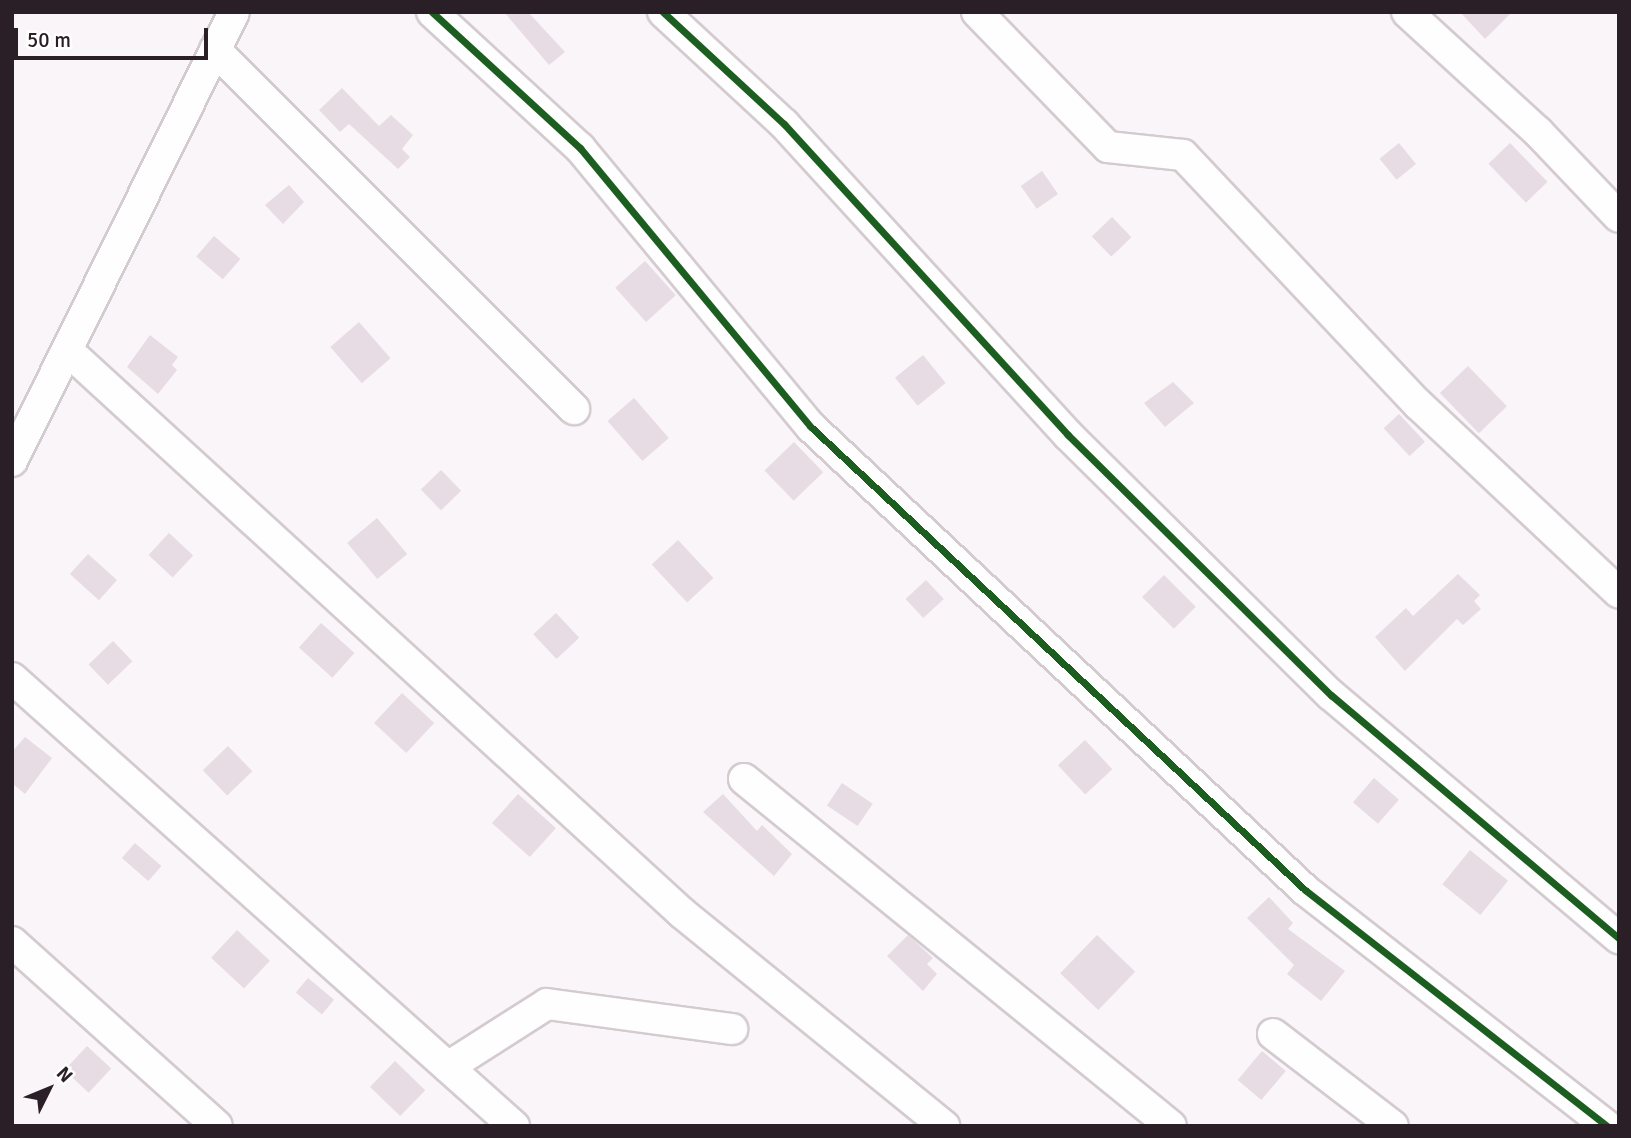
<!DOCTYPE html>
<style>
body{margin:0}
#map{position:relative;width:1631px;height:1138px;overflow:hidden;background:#faf5f8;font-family:Signika,sans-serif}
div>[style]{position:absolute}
.building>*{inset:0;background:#e7dce3;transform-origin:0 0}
.roads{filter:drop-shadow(2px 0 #d4cbd0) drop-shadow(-2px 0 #d4cbd0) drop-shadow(0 2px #d4cbd0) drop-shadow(0 -2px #d4cbd0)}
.minor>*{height:30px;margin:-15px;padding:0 15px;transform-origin:15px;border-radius:15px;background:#fefefe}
.cycleway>*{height:7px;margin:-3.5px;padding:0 3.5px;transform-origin:3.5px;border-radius:3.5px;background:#1b5e20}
span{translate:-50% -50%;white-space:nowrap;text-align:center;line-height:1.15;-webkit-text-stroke:5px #fff;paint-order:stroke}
.frame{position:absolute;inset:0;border:14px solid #2b1f27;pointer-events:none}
.north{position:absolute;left:14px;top:1054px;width:70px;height:70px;-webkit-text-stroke:5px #fff;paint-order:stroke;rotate:47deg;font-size:19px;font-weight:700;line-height:28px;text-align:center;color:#2b1f27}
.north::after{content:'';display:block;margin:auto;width:24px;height:32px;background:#2b1f27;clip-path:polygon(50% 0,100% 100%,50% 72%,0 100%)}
.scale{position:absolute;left:14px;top:28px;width:194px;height:32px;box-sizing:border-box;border:4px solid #2b1f27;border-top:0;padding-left:9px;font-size:21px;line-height:24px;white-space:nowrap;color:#2b1f27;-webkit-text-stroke:5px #fff;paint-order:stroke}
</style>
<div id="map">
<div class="building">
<div style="clip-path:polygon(504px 12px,528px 12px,565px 52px,549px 65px)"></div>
<div style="clip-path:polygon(1460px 12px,1512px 12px,1485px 39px)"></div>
<div style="clip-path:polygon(342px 88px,379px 126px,391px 115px,413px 135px,402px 149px,410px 157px,398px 169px,349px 124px,340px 132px,319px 110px)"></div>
<div style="left:1399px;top:143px;width:27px;height:25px;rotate:51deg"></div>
<div style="left:1510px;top:143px;width:54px;height:30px;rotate:46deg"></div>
<div style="left:1042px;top:171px;width:28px;height:26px;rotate:55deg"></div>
<div style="clip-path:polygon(289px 185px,304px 202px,283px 224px,265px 205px)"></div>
<div style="left:1112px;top:217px;width:28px;height:28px;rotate:46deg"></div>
<div style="left:214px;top:236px;width:35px;height:27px;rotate:41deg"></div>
<div style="left:645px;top:261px;width:46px;height:40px;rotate:48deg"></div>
<div style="left:359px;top:322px;width:48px;height:38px;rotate:49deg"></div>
<div style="clip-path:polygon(150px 335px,178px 357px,172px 365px,177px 370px,158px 394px,127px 367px)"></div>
<div style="left:923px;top:355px;width:36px;height:36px;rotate:51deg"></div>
<div style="left:1468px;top:366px;width:56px;height:39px;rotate:46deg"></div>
<div style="clip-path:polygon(1173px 382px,1194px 403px,1165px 427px,1144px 403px)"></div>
<div style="left:634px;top:398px;width:53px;height:35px;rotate:49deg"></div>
<div style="left:1399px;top:414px;width:38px;height:21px;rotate:47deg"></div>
<div style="left:794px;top:442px;width:42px;height:41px;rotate:46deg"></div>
<div style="left:441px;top:470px;width:29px;height:28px;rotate:46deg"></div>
<div style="left:377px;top:518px;width:47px;height:39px;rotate:50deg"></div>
<div style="left:169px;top:533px;width:33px;height:30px;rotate:43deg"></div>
<div style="left:678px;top:540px;width:52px;height:36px;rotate:47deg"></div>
<div style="left:88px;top:554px;width:39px;height:27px;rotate:42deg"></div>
<div style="clip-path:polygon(1458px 574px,1480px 595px,1474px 601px,1481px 609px,1463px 625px,1457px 619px,1405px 671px,1375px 637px,1406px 608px,1413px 616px)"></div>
<div style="left:1164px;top:575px;width:45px;height:31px;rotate:45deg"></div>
<div style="left:926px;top:580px;width:26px;height:28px;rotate:47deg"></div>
<div style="left:556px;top:613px;width:34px;height:31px;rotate:47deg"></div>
<div style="left:321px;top:623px;width:45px;height:33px;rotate:42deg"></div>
<div style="left:113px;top:641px;width:28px;height:34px;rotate:46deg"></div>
<div style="left:402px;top:693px;width:44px;height:41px;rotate:43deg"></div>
<div style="clip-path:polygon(25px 737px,52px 758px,25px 794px,12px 783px,12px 752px)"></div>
<div style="left:1085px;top:740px;width:40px;height:37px;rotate:47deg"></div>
<div style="left:228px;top:746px;width:35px;height:35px;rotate:46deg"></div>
<div style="left:1374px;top:778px;width:33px;height:32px;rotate:41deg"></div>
<div style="left:842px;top:783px;width:37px;height:27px;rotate:34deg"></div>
<div style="left:518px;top:794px;width:51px;height:39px;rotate:42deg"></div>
<div style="clip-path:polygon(723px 794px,757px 831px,762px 825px,792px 854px,774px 876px,703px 812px)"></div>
<div style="left:135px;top:843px;width:35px;height:20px;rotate:41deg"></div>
<div style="left:1470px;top:850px;width:49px;height:44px;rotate:39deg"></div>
<div style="clip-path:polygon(1269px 897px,1293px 923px,1288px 929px,1345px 971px,1321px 1001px,1287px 974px,1294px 965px,1247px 918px)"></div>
<div style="left:237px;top:930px;width:45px;height:38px;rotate:43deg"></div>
<div style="clip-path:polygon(908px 935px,933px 958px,927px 964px,937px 974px,923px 991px,887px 956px)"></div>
<div style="left:1097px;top:935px;width:53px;height:53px;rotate:44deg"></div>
<div style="left:308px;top:978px;width:34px;height:19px;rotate:40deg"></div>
<div style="left:87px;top:1046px;width:33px;height:33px;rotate:43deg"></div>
<div style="left:1262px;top:1051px;width:31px;height:38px;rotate:40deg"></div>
<div style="left:395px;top:1061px;width:42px;height:36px;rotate:44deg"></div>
</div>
<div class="roads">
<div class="minor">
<div style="left:432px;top:12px;width:201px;rotate:42.6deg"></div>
<div style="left:580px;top:148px;width:362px;rotate:50.4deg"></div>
<div style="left:811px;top:427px;width:677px;rotate:43.14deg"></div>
<div style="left:1305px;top:890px;width:383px;rotate:38deg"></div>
<div style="left:663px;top:12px;width:165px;rotate:42.8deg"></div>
<div style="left:784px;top:124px;width:421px;rotate:47.6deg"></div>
<div style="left:1068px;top:435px;width:370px;rotate:44.7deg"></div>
<div style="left:1331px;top:695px;width:377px;rotate:40.2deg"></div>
<div style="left:977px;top:12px;width:188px;rotate:45.9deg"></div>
<div style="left:1108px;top:147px;width:75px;rotate:6.1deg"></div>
<div style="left:1183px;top:155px;width:344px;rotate:46.7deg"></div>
<div style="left:1419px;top:405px;width:274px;rotate:43.2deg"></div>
<div style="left:1407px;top:12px;width:178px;rotate:42.5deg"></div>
<div style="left:1538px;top:132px;width:117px;rotate:46.4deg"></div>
<div style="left:215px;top:50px;width:508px;rotate:45deg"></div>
<div style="left:67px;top:350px;width:834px;rotate:42.47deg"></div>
<div style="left:682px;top:913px;width:338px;rotate:39.1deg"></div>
<div style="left:12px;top:461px;width:501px;rotate:-63.69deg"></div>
<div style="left:12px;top:678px;width:673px;rotate:41.75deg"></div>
<div style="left:744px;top:779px;width:550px;rotate:39.1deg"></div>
<div style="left:12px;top:942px;width:275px;rotate:41.9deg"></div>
<div style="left:1273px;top:1034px;width:151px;rotate:37.5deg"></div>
<div style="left:448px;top:1067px;width:117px;rotate:-32.5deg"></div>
<div style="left:547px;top:1004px;width:187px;rotate:7.7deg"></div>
</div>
</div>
<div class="cycleway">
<div style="left:432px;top:12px;width:201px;rotate:42.6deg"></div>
<div style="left:580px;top:148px;width:362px;rotate:50.4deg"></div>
<div style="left:811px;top:427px;width:677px;rotate:43.14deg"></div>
<div style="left:1305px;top:890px;width:383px;rotate:38deg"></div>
<div style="left:663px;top:12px;width:165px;rotate:42.8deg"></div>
<div style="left:784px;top:124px;width:421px;rotate:47.6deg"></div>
<div style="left:1068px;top:435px;width:370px;rotate:44.7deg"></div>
<div style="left:1331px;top:695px;width:377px;rotate:40.2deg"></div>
</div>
<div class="frame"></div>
<div class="north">N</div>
<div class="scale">50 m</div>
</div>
